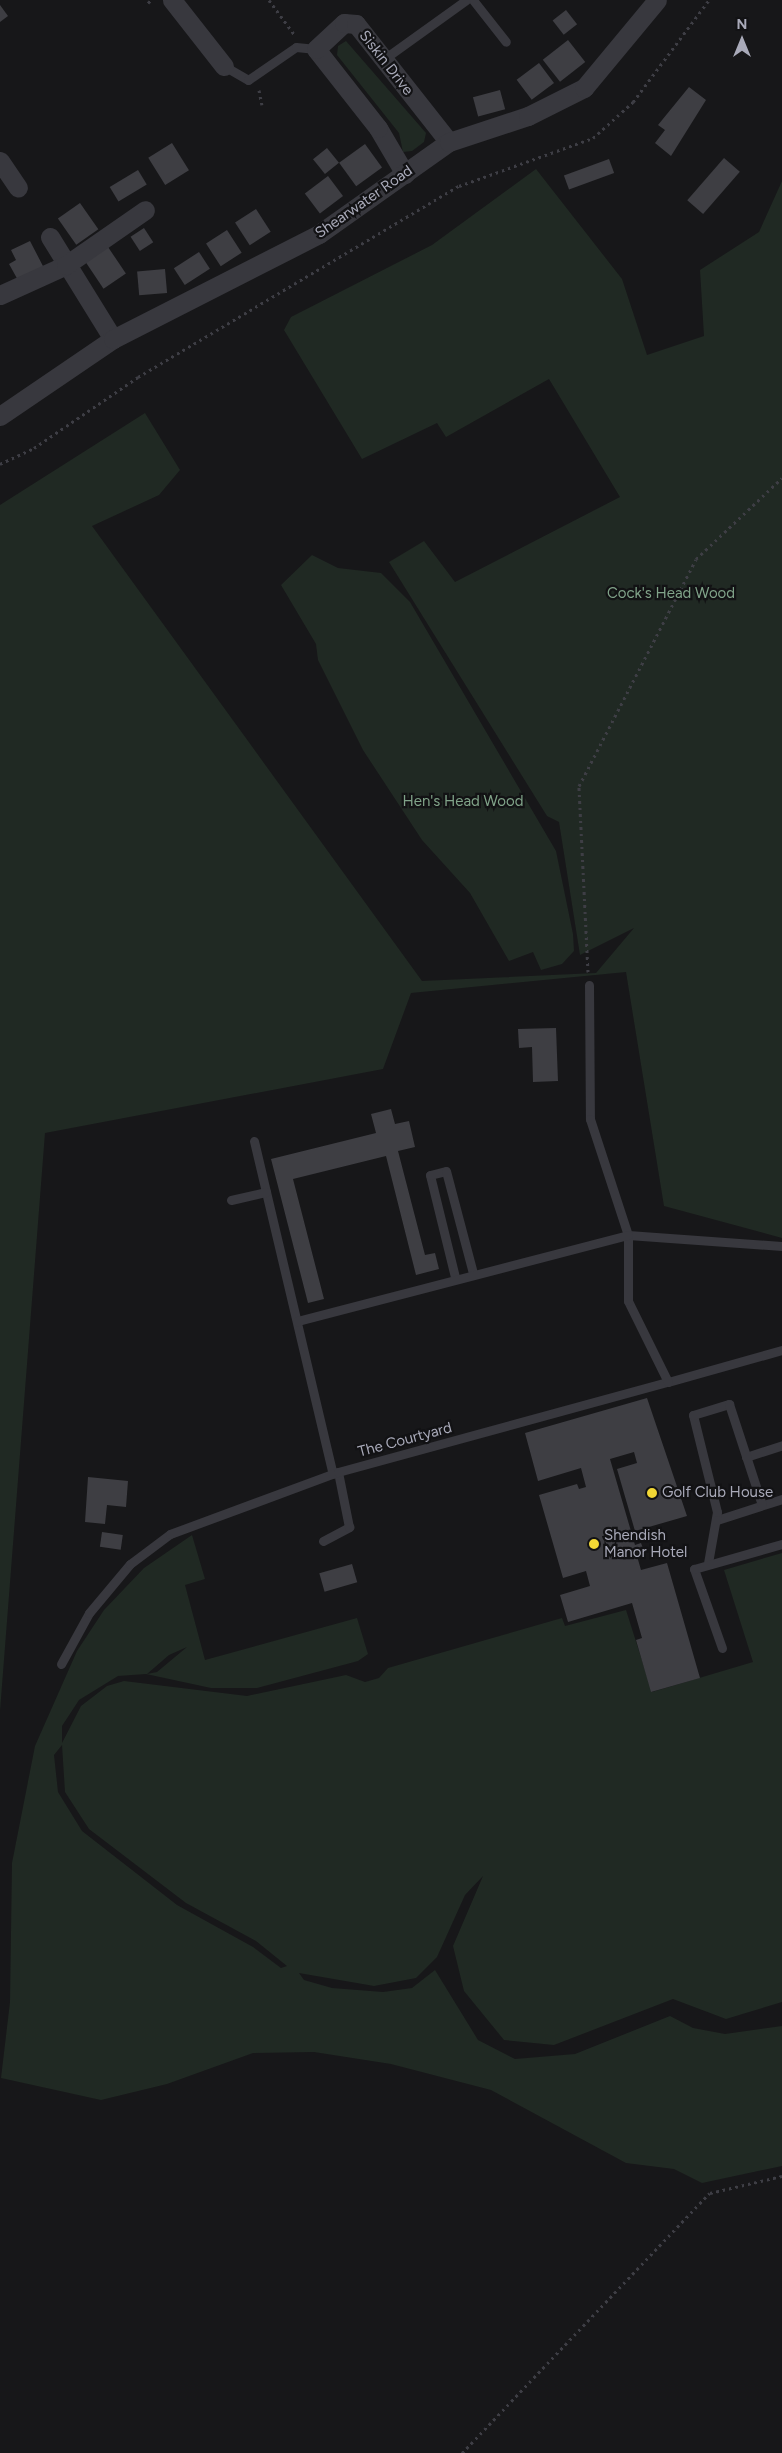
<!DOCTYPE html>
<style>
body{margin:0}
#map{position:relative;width:782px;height:2453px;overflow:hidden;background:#171719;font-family:Figtree,sans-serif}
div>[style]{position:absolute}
.green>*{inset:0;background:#202923}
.building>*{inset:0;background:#3e3e43;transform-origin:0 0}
.path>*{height:3px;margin-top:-1.5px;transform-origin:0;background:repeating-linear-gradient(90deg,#3e3e45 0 2.5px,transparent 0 6.5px)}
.lane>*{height:9px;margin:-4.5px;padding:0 4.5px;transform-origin:4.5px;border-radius:4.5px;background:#38383e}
.street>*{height:19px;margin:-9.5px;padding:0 9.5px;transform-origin:9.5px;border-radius:9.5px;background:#38383e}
.dots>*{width:14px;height:14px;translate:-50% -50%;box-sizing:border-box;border:2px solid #121214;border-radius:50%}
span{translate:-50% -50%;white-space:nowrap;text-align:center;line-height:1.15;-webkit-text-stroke:4.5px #121214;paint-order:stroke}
.street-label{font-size:15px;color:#a9aab9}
.park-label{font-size:15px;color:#80a389}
.poi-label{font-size:15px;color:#a9aab9}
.left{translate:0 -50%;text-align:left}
.north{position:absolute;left:717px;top:15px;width:50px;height:50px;-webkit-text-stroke:4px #121214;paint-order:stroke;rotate:0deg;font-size:14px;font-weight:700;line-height:20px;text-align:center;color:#a9aab9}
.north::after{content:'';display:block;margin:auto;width:18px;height:22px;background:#a9aab9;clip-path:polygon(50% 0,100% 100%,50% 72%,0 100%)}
</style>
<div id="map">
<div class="green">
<div style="clip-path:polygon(346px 41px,426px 133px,424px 142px,412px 151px,403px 152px,399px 133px,337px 55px,338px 46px)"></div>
<div style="clip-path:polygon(536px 169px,622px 279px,647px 355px,704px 336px,700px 270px,759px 232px,782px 181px,782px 1238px,664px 1206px,626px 972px,411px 993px,383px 1069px,45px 1133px,0 1711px,0 505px,145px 413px,180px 470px,159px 495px,92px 526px,422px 981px,596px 973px,634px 928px,580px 955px,559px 822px,547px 816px,389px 562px,424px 541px,455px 582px,620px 497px,549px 379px,446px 437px,437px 423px,362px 459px,284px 330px,291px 317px,432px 245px)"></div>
<div style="clip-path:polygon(312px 555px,338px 568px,381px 573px,410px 602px,556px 851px,573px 934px,574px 951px,562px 964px,541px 970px,533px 952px,509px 961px,470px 893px,422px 840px,363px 750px,318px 660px,316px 644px,281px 585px)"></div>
<div style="clip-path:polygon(evenodd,192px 1535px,205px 1579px,185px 1585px,205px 1660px,357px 1618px,368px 1654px,358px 1661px,257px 1688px,211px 1688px,146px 1674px,118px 1676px,79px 1700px,62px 1726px,62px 1743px,81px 1706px,107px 1686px,124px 1681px,247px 1696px,346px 1675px,365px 1682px,379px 1678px,388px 1668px,562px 1618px,565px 1626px,626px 1610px,652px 1692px,753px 1662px,724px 1570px,782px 1553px,782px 2002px,726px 2019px,673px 1999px,554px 2045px,504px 2040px,464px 1991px,453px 1946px,483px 1876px,465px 1895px,437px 1957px,416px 1978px,374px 1986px,299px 1973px,304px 1980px,332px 1988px,383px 1992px,412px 1988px,435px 1970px,478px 2040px,515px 2059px,575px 2054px,670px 2016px,693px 2028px,725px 2034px,782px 2026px,782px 2166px,702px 2183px,674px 2169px,626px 2163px,491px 2090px,391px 2064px,314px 2052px,253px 2053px,167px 2084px,101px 2100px,1px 2078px,10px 2002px,12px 1863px,35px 1746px,77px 1651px,104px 1610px,144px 1568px,192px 1535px,187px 1647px,157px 1672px,147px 1674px,169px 1655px,187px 1647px,192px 1535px,62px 1745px,65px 1792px,89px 1829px,186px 1903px,256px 1941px,287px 1966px,281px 1968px,253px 1947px,177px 1905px,82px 1831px,58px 1792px,54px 1755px,62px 1745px)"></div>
</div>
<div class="building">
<div style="clip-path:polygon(0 5px,8px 16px,0 22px)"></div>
<div style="left:566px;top:10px;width:18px;height:17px;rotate:52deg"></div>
<div style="left:568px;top:40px;width:28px;height:32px;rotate:52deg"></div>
<div style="left:539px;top:63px;width:25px;height:28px;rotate:53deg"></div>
<div style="clip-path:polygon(689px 87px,706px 100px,671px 156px,655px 143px,665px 130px,658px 125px)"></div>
<div style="left:500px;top:90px;width:20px;height:28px;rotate:75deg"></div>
<div style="left:172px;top:143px;width:32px;height:28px;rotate:58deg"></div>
<div style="left:365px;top:144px;width:29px;height:32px;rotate:54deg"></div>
<div style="left:327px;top:148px;width:19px;height:18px;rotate:51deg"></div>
<div style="left:724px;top:158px;width:21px;height:56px;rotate:41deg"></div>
<div style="left:609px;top:159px;width:15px;height:48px;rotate:70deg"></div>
<div style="left:138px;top:170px;width:17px;height:33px;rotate:59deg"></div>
<div style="left:328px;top:176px;width:25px;height:29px;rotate:53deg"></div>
<div style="left:80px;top:203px;width:32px;height:27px;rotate:55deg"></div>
<div style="left:256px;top:209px;width:27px;height:25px;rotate:57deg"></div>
<div style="left:144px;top:228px;width:17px;height:16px;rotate:57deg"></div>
<div style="left:227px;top:230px;width:27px;height:25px;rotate:57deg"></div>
<div style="clip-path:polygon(30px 241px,44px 268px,19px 282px,9px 264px,16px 260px,11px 250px)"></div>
<div style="left:108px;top:247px;width:32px;height:27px;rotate:56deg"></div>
<div style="left:199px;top:252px;width:20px;height:30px;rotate:57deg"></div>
<div style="left:165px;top:269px;width:24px;height:28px;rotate:85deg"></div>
<div style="clip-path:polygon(556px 1028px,558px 1081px,533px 1082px,532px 1047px,519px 1048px,518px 1029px)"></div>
<div style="clip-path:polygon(391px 1109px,395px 1124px,409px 1121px,415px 1147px,398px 1151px,425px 1255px,435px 1253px,439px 1269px,416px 1275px,386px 1156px,293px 1179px,324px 1299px,308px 1303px,271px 1159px,376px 1133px,371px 1114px)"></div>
<div style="clip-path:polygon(647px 1398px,687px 1516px,635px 1531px,617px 1469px,637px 1463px,634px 1452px,610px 1459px,635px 1545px,641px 1543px,645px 1554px,637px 1556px,641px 1570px,667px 1563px,700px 1678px,651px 1692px,636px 1640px,642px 1638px,632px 1603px,568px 1622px,560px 1595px,590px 1586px,586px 1571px,563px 1578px,539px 1495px,577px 1484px,579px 1489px,586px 1487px,581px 1468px,538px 1481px,525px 1433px)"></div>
<div style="clip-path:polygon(88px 1477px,128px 1481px,126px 1507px,107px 1505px,105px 1524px,85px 1522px)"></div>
<div style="left:102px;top:1532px;width:21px;height:15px;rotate:8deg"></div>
<div style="left:352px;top:1564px;width:19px;height:34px;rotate:74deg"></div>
</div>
<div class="path">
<div style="left:269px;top:0;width:42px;rotate:53.7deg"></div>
<div style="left:148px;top:3px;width:4px;rotate:-45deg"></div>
<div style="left:259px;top:90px;width:15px;rotate:79deg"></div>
<div style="left:0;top:464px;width:38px;rotate:-25deg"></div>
<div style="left:34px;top:448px;width:126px;rotate:-34.3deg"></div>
<div style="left:138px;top:377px;width:374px;rotate:-30.8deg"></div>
<div style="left:459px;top:186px;width:142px;rotate:-19.7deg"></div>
<div style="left:593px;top:138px;width:54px;rotate:-42deg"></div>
<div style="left:633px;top:102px;width:127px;rotate:-53.3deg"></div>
<div style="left:588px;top:972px;width:186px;rotate:-92.8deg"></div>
<div style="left:579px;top:786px;width:255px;rotate:-62.7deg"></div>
<div style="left:696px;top:559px;width:118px;rotate:-43.3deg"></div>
<div style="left:462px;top:2453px;width:359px;rotate:-46.4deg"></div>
<div style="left:710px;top:2193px;width:74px;rotate:-13.3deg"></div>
</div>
<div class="lane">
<div style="left:473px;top:0;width:53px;rotate:51.8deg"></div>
<div style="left:384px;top:59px;width:101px;rotate:-35.7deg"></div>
<div style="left:224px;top:66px;width:28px;rotate:30deg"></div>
<div style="left:248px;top:80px;width:58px;rotate:-34.5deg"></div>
<div style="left:296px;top:47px;width:20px;rotate:6deg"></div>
<div style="left:589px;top:985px;width:134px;rotate:89.6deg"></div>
<div style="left:590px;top:1119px;width:122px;rotate:71.9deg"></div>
<div style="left:628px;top:1235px;width:154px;rotate:4.1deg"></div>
<div style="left:254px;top:1141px;width:342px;rotate:76.7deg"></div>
<div style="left:231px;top:1200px;width:36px;rotate:-13deg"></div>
<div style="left:455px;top:1277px;width:105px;rotate:-103.8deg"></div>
<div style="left:430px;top:1175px;width:16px;rotate:-14deg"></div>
<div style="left:446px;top:1171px;width:106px;rotate:75.2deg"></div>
<div style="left:668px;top:1382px;width:118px;rotate:-15.7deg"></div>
<div style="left:746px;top:1457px;width:38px;rotate:-18deg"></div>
<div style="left:717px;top:1520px;width:68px;rotate:-17.9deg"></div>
<div style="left:323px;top:1541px;width:30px;rotate:-28deg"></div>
<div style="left:349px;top:1527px;width:56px;rotate:-101.3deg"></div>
<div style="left:708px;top:1563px;width:52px;rotate:-80deg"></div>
<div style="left:717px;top:1512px;width:100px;rotate:-103.9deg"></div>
<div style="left:693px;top:1415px;width:38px;rotate:-17deg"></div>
<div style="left:729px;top:1404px;width:106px;rotate:71.9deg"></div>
<div style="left:722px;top:1648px;width:84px;rotate:-109.5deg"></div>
<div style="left:694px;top:1569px;width:91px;rotate:-15.9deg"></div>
<div style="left:61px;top:1664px;width:58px;rotate:-61.2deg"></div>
<div style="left:89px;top:1613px;width:64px;rotate:-50.1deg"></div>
<div style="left:130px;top:1564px;width:50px;rotate:-36.9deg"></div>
<div style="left:170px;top:1534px;width:179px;rotate:-20.3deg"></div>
<div style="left:338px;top:1472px;width:342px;rotate:-15.3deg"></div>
<div style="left:668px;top:1382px;width:90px;rotate:-116.3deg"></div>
<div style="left:628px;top:1301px;width:66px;rotate:-90deg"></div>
<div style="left:628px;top:1235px;width:342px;rotate:165.4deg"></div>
</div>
<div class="street">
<div style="left:172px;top:0;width:84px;rotate:51.8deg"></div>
<div style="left:0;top:161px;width:32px;rotate:56deg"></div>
<div style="left:405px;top:174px;width:53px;rotate:-120.4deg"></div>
<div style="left:378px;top:128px;width:100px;rotate:-128.1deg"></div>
<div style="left:316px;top:49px;width:38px;rotate:-43deg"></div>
<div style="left:344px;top:23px;width:12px;rotate:5deg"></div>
<div style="left:356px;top:24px;width:150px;rotate:51.8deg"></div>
<div style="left:50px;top:237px;width:120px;rotate:58.3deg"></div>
<div style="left:0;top:295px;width:72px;rotate:-24.4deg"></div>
<div style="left:66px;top:265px;width:96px;rotate:-34.8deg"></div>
<div style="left:0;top:416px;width:137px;rotate:-34.3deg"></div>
<div style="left:113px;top:339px;width:231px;rotate:-27deg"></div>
<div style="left:319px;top:234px;width:159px;rotate:-35.3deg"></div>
<div style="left:449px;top:142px;width:83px;rotate:-18.2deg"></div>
<div style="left:528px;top:116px;width:63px;rotate:-26.6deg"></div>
<div style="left:584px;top:88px;width:114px;rotate:-50.3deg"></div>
</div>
<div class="dots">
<div style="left:652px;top:1493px;background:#f2d735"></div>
<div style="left:594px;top:1544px;background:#f2d735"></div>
</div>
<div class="street-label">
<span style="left:386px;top:63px;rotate:52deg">Siskin Drive</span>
<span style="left:364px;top:202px;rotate:-35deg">Shearwater Road</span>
<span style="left:405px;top:1440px;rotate:-15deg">The Courtyard</span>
</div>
<div class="park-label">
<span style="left:671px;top:594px">Cock's Head Wood</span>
<span style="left:463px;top:802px">Hen's Head Wood</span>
</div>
<div class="poi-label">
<span class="left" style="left:662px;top:1493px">Golf Club House</span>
<span class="left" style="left:604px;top:1544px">Shendish<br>Manor Hotel</span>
</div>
<div class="north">N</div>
</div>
